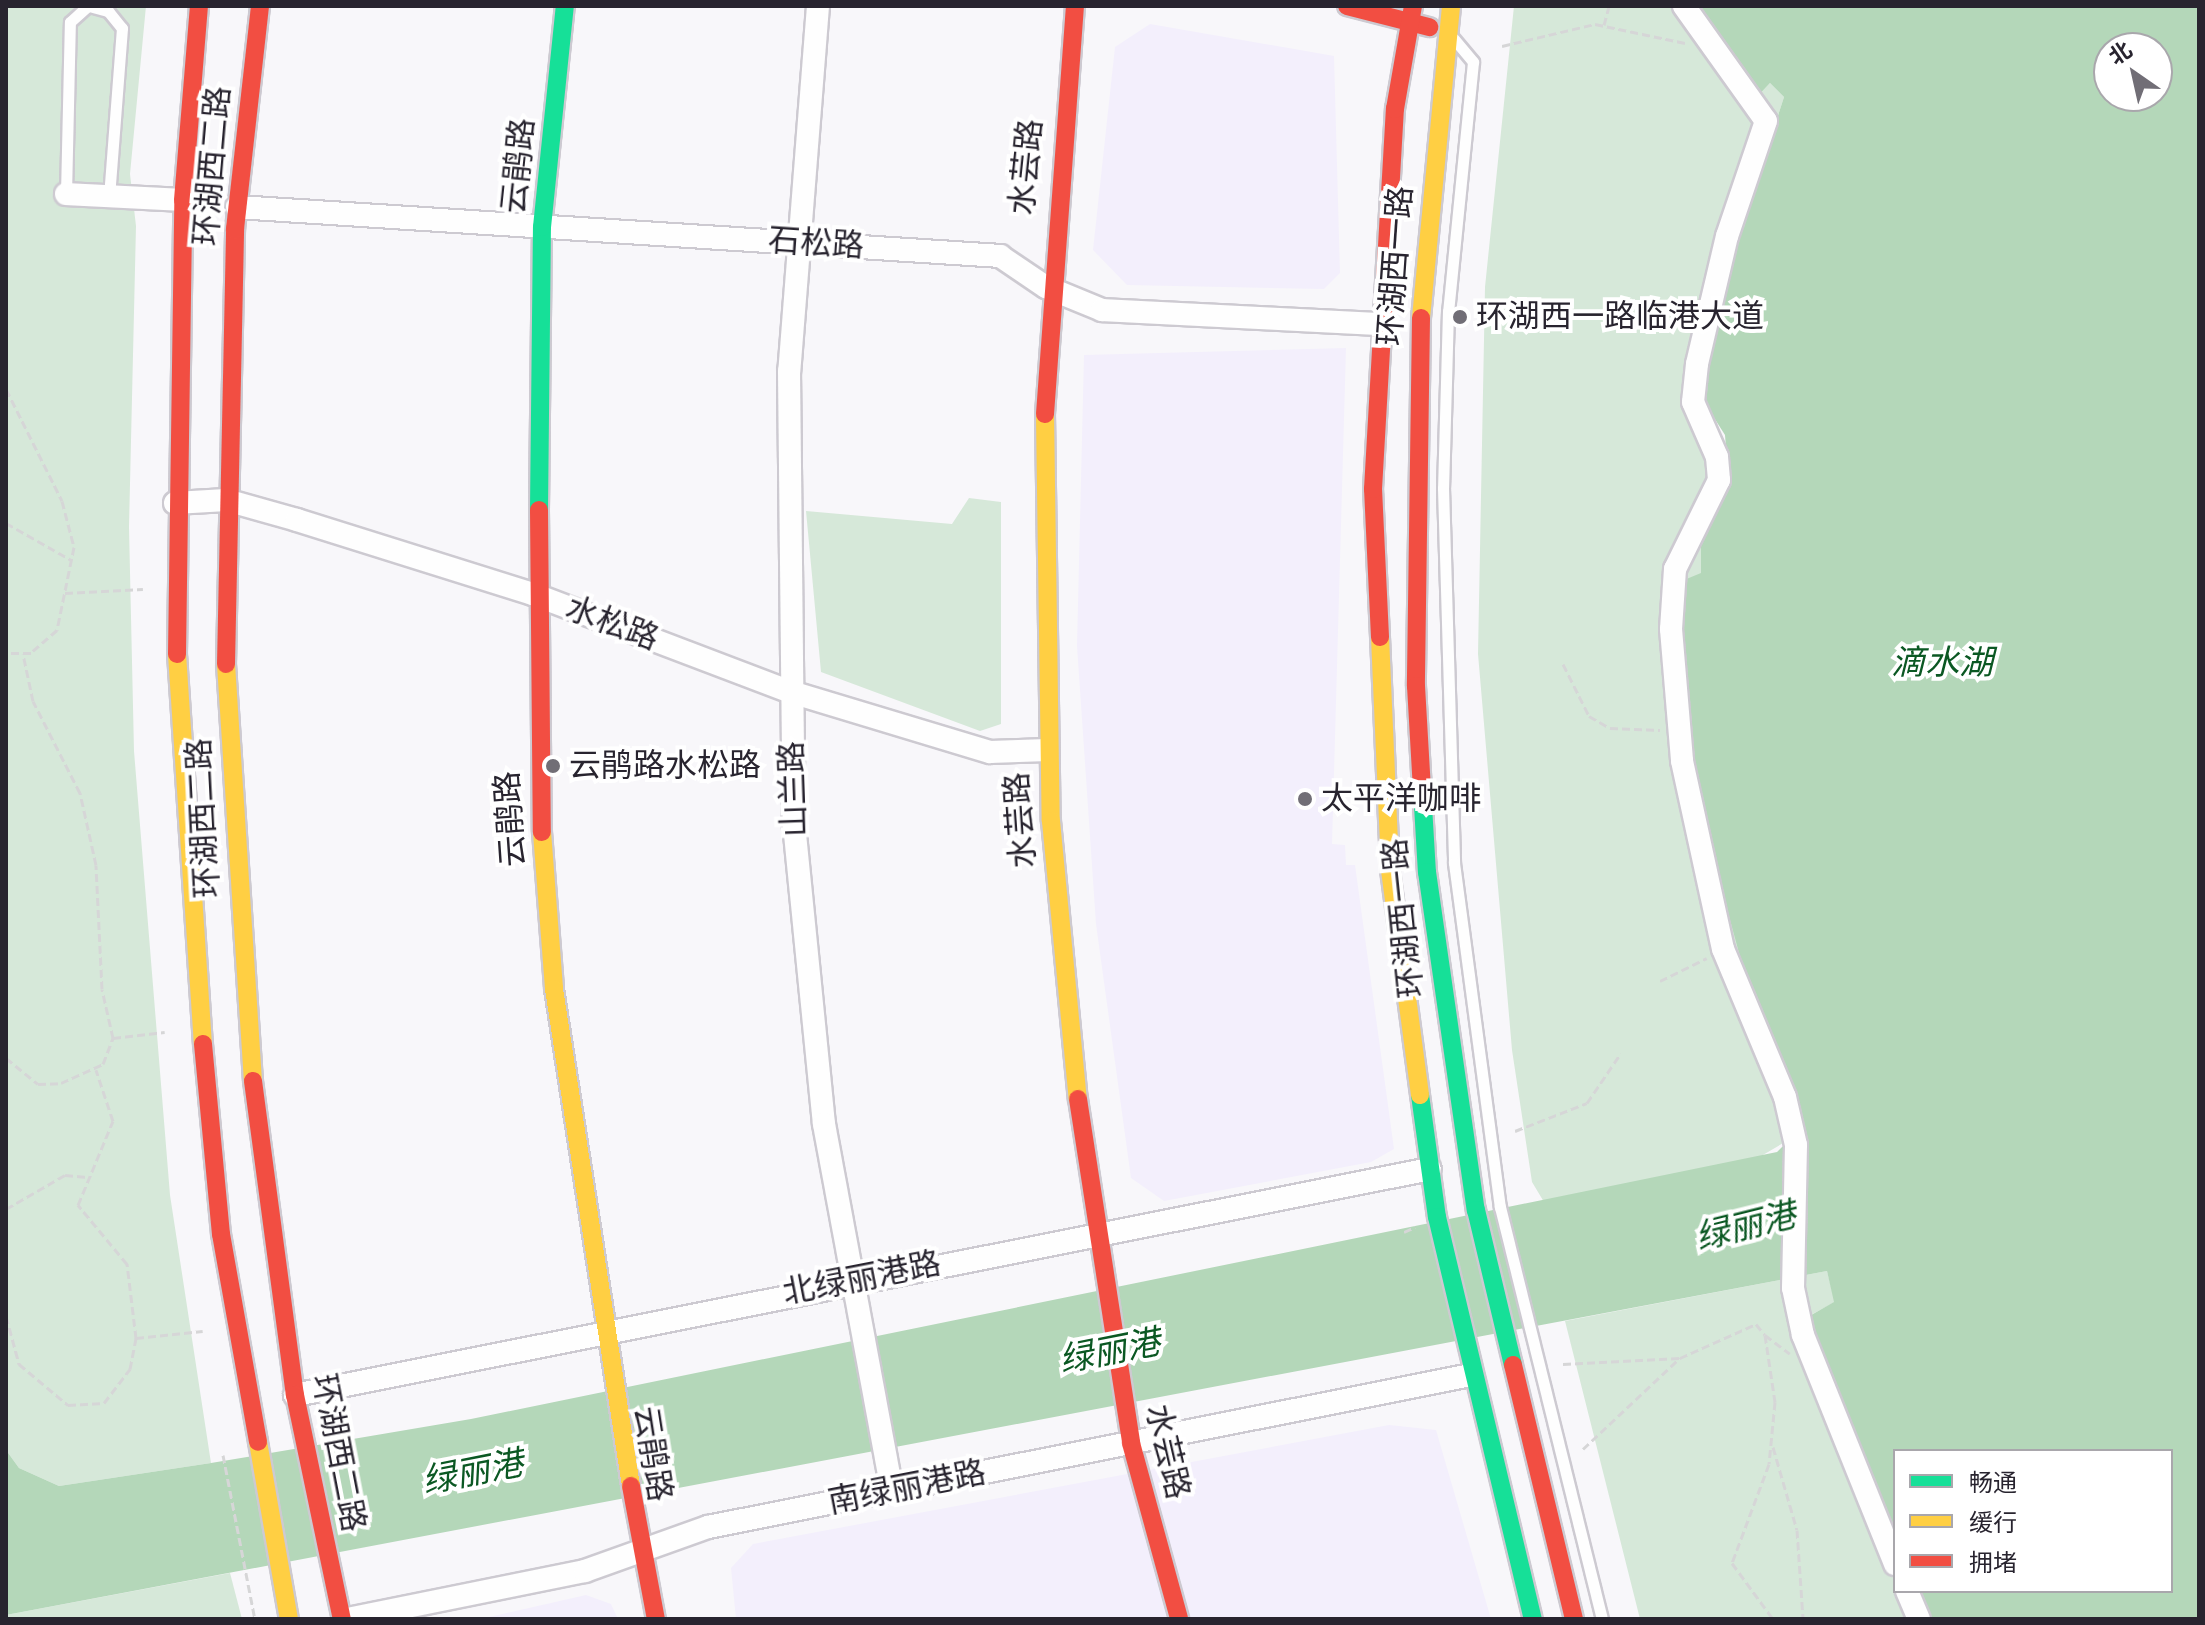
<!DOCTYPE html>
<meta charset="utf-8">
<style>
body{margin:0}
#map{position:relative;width:2205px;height:1625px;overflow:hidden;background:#f8f7fa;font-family:"Alegreya Sans","Noto Sans SC",sans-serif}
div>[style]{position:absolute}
.built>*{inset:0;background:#f3effc}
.green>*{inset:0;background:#d6e8d9}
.water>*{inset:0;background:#b4d7b9}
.path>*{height:3px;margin-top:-1.5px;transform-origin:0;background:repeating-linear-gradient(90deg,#d6d6d7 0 8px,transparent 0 12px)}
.roads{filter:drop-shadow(2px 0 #cdcad1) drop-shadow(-2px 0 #cdcad1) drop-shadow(0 2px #cdcad1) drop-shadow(0 -2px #cdcad1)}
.lane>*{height:11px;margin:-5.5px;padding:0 5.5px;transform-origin:5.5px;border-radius:5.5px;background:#fefefe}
.street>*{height:22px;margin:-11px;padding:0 11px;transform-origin:11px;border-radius:11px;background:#fefefe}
.fast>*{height:18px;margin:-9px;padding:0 9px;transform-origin:9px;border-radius:9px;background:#16e098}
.slow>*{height:18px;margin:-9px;padding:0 9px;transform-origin:9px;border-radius:9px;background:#ffcf43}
.jam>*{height:18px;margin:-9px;padding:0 9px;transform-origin:9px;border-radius:9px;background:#f24e42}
.dots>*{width:22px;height:22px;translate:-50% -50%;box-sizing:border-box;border:4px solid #fff;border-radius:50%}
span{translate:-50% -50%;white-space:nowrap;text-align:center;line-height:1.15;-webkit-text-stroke:8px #fff;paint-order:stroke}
.street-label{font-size:32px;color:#28242f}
.poi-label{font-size:32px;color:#28242f}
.left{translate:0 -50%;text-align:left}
.water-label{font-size:34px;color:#0b5823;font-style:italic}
.frame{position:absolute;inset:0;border:8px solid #28242f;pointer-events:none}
.legend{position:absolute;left:1893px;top:1449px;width:280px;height:144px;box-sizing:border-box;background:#fff;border:2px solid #a9a7ac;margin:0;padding:10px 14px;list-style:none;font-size:24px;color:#28242f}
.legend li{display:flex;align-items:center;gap:16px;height:40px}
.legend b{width:40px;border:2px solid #a9a7ac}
.north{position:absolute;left:2093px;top:32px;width:80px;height:80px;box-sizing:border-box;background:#fff;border:2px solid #a9a7ac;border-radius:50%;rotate:326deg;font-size:22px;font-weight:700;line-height:32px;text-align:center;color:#28242f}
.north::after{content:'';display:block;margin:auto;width:28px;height:36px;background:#716e76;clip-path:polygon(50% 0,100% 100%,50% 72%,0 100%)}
</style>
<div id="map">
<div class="built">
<div style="clip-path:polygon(1150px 24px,1334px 56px,1340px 273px,1324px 289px,1127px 285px,1093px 250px,1115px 47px)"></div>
<div style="clip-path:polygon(1346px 348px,1332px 844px,1345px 845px,1346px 865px,1355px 865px,1394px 1149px,1371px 1162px,1164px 1201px,1131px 1178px,1096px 924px,1077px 646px,1084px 355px)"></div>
<div style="clip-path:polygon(1389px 1425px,1436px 1430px,1491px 1619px,736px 1619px,731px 1568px,753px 1544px)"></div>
<div style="clip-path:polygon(586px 1595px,611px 1604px,618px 1619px,480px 1619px)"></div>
</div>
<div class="green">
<div style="clip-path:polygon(6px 6px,146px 6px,130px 174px,136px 226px,129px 527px,134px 751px,170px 1195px,211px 1463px,59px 1486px,19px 1468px,6px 1450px)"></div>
<div style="clip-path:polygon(1514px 6px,1695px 6px,1757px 97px,1770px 83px,1784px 97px,1734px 252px,1708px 366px,1704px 402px,1732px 458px,1724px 505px,1701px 534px,1790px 1139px,1756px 1159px,1544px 1202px,1532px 1182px,1512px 1050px,1478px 654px,1485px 287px)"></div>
<div style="clip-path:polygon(969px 498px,1001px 502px,1001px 724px,980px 731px,821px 672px,806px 511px,952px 524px)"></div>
<div style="clip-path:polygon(1827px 1271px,1835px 1302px,1807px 1317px,1895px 1542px,1895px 1591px,1917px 1591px,1930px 1619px,1640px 1619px,1565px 1321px)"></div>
<div style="clip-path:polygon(230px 1573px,242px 1619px,6px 1619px,6px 1615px)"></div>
</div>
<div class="water">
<div style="clip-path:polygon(evenodd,1695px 6px,2199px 6px,2199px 1619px,1930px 1619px,1917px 1591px,2171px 1591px,2171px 1451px,1895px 1451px,1895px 1542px,1806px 1318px,1834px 1302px,1827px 1271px,6px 1615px,6px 1450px,19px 1468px,59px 1486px,211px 1463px,471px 1419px,1777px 1152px,1790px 1139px,1698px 803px,1683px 676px,1684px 580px,1701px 573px,1701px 534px,1729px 487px,1725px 435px,1704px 402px,1708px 366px,1734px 252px,1784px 97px,1770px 83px,1756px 98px,1695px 6px,2109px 48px,2157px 48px,2157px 96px,2109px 96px,2109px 48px)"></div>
</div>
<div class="path">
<div style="left:1604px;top:25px;width:20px;rotate:-75deg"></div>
<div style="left:1502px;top:46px;width:96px;rotate:-13.3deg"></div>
<div style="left:1595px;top:24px;width:92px;rotate:11.9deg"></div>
<div style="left:6px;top:389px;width:125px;rotate:63.4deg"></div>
<div style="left:62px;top:501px;width:48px;rotate:75.4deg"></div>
<div style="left:74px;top:547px;width:85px;rotate:101.6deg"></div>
<div style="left:57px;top:630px;width:35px;rotate:139deg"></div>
<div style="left:31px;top:653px;width:25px;rotate:180deg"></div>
<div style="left:6px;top:523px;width:75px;rotate:29.6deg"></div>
<div style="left:65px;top:593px;width:78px;rotate:-2.9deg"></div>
<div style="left:1563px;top:664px;width:58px;rotate:63.4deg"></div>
<div style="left:1589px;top:716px;width:24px;rotate:30deg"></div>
<div style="left:1610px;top:728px;width:50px;rotate:2.3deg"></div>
<div style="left:1660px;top:981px;width:52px;rotate:-26.1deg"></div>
<div style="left:113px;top:1038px;width:52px;rotate:-6.6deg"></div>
<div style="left:6px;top:1058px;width:41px;rotate:39.1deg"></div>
<div style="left:38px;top:1084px;width:23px;rotate:-2deg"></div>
<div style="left:61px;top:1083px;width:46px;rotate:-24.3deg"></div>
<div style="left:103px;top:1064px;width:28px;rotate:-69deg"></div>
<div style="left:113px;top:1038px;width:50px;rotate:-102.7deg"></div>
<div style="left:102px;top:989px;width:124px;rotate:-92.8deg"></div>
<div style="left:96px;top:865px;width:74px;rotate:-102.5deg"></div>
<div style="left:80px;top:793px;width:103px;rotate:-117.1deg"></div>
<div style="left:33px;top:701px;width:48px;rotate:-102deg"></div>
<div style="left:1515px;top:1131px;width:77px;rotate:-21.3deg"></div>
<div style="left:1587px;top:1103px;width:60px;rotate:-55.8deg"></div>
<div style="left:6px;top:1209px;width:68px;rotate:-30deg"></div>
<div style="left:65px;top:1175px;width:25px;rotate:5deg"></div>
<div style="left:1404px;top:1232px;width:12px;rotate:-24deg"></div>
<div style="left:6px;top:1316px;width:50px;rotate:74.8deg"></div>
<div style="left:19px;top:1364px;width:64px;rotate:39.9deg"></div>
<div style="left:68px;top:1405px;width:36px;rotate:-3deg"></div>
<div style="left:104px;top:1403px;width:43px;rotate:-52.6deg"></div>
<div style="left:130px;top:1369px;width:32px;rotate:-79deg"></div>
<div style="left:136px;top:1338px;width:75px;rotate:-96.9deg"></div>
<div style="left:127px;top:1264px;width:77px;rotate:-129.7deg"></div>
<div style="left:78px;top:1205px;width:91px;rotate:-67.4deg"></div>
<div style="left:113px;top:1121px;width:54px;rotate:-108.4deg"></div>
<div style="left:1765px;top:1335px;width:31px;rotate:37deg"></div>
<div style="left:136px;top:1338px;width:67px;rotate:-6deg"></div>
<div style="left:1563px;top:1364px;width:117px;rotate:-2.9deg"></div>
<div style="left:1773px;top:1447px;width:86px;rotate:73.9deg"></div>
<div style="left:1797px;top:1530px;width:89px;rotate:86.1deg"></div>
<div style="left:1583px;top:1449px;width:133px;rotate:-43.2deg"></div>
<div style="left:1680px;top:1358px;width:83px;rotate:-24.1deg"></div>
<div style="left:1756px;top:1324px;width:14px;rotate:51deg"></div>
<div style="left:1765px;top:1335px;width:68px;rotate:81.5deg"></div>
<div style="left:1775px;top:1402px;width:62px;rotate:95.5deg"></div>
<div style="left:1769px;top:1464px;width:106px;rotate:110.5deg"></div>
<div style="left:1732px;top:1563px;width:69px;rotate:53.8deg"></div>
<div style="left:223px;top:1455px;width:167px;rotate:79deg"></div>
</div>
<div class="roads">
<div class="lane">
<div style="left:89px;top:6px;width:20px;rotate:15deg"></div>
<div style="left:108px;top:11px;width:22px;rotate:51deg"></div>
<div style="left:122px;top:28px;width:169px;rotate:94.4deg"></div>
<div style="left:1454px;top:39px;width:30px;rotate:50deg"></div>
<div style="left:1473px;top:62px;width:250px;rotate:95.7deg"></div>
<div style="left:1448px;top:311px;width:177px;rotate:91.6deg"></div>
<div style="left:1443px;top:488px;width:375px;rotate:88.3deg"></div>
<div style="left:1454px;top:863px;width:347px;rotate:82.4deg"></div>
<div style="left:1500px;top:1207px;width:424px;rotate:76.1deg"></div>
<div style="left:66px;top:194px;width:172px;rotate:-88.7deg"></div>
<div style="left:70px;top:22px;width:24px;rotate:-42deg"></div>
</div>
<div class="street">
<div style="left:818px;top:6px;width:366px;rotate:94.5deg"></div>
<div style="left:789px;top:371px;width:453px;rotate:89.4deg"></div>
<div style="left:794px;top:824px;width:301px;rotate:84.3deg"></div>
<div style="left:824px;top:1124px;width:373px;rotate:79.5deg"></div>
<div style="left:1684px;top:6px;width:141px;rotate:54.5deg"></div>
<div style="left:1766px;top:121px;width:121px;rotate:108.7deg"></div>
<div style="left:1727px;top:236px;width:131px;rotate:103.2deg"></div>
<div style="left:1697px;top:364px;width:38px;rotate:96deg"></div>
<div style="left:1693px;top:402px;width:60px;rotate:66.4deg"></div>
<div style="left:1717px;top:457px;width:23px;rotate:85deg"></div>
<div style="left:1719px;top:480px;width:99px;rotate:116.3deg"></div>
<div style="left:1675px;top:569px;width:60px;rotate:93.8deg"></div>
<div style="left:1671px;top:629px;width:132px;rotate:85.2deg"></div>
<div style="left:1682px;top:761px;width:192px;rotate:77.7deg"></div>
<div style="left:1723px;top:949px;width:160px;rotate:67.3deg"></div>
<div style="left:1785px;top:1097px;width:49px;rotate:77.1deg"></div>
<div style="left:1796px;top:1145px;width:143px;rotate:91.2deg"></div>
<div style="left:1793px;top:1288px;width:48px;rotate:78deg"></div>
<div style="left:1803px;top:1335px;width:247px;rotate:68.1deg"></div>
<div style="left:66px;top:194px;width:117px;rotate:2.9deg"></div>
<div style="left:237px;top:207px;width:765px;rotate:3.67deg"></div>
<div style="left:1000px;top:256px;width:55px;rotate:34deg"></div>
<div style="left:1046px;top:287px;width:61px;rotate:22.3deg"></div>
<div style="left:1102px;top:310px;width:280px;rotate:2.9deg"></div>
<div style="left:175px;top:503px;width:51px;rotate:-3.4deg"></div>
<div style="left:226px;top:500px;width:74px;rotate:15.7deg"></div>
<div style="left:297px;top:520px;width:247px;rotate:17.4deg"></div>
<div style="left:533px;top:594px;width:276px;rotate:20.8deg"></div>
<div style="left:791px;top:692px;width:208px;rotate:16.8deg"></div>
<div style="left:990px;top:752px;width:57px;rotate:-2deg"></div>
<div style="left:295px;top:1395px;width:1157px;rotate:-11.26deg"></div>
<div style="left:1907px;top:1591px;width:30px;rotate:67deg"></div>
<div style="left:347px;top:1619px;width:243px;rotate:-11.4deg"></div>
<div style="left:585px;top:1571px;width:131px;rotate:-19.7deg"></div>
<div style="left:708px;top:1527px;width:778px;rotate:-11.27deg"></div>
</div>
<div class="fast">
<div style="left:539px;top:510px;width:283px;rotate:-89.4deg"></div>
<div style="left:542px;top:227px;width:222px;rotate:-84.1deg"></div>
<div style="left:1422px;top:789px;width:83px;rotate:86.6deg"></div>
<div style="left:1427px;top:872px;width:342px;rotate:81.8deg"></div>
<div style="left:1476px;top:1210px;width:159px;rotate:76.6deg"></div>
<div style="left:1420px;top:1095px;width:123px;rotate:82.1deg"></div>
<div style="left:1437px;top:1217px;width:413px;rotate:76.6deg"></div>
</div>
<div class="slow">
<div style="left:1421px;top:318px;width:313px;rotate:-84.5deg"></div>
<div style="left:1045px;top:414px;width:407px;rotate:89.2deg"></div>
<div style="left:1051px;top:821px;width:279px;rotate:84.5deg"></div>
<div style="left:1380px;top:637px;width:233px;rotate:87.5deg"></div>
<div style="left:1390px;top:870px;width:227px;rotate:82.4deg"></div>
<div style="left:177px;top:654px;width:391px;rotate:86.2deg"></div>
<div style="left:226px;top:664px;width:418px;rotate:86.3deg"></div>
<div style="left:542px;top:832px;width:157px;rotate:85.6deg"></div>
<div style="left:554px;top:989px;width:503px;rotate:81.19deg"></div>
<div style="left:258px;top:1442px;width:180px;rotate:80.1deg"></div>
</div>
<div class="jam">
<div style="left:1347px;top:6px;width:85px;rotate:14.4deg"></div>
<div style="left:1421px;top:318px;width:368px;rotate:90.8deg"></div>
<div style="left:1416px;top:686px;width:103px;rotate:86.7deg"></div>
<div style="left:1045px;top:414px;width:409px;rotate:-85.8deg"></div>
<div style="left:539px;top:510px;width:322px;rotate:89.5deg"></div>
<div style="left:1380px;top:637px;width:148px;rotate:-92.7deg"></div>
<div style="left:1373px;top:489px;width:381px;rotate:-86.7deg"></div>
<div style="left:1395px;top:109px;width:105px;rotate:-80.1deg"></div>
<div style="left:177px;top:654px;width:454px;rotate:-89.2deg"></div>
<div style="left:183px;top:200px;width:195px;rotate:-85.3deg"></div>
<div style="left:226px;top:664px;width:435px;rotate:-88.8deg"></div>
<div style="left:235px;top:229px;width:224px;rotate:-83.6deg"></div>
<div style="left:203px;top:1044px;width:191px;rotate:84.6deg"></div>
<div style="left:221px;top:1234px;width:211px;rotate:79.9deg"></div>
<div style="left:253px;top:1081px;width:317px;rotate:82.4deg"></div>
<div style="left:295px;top:1395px;width:229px;rotate:78.2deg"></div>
<div style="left:1078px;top:1099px;width:348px;rotate:81.2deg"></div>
<div style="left:1131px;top:1443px;width:182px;rotate:74.7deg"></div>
<div style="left:1513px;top:1365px;width:261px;rotate:76.5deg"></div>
<div style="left:631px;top:1486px;width:135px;rotate:79.4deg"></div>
</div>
</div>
<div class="dots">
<div style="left:1460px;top:317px;background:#716e76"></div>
<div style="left:553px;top:766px;background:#716e76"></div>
<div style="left:1305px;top:799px;background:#716e76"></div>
</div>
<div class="street-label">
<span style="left:213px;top:166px;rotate:-85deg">环湖西二路</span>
<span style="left:519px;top:166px;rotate:-84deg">云鹃路</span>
<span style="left:1027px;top:167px;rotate:-84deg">水芸路</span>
<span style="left:816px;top:244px;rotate:4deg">石松路</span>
<span style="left:1396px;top:266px;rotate:-86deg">环湖西一路</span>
<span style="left:612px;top:624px;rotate:21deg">水松路</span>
<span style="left:794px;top:789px;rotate:-92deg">山兰路</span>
<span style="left:204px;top:818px;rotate:-93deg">环湖西二路</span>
<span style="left:511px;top:819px;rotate:-94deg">云鹃路</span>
<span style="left:1021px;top:820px;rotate:-94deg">水芸路</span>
<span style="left:1404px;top:918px;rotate:-96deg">环湖西一路</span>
<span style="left:862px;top:1279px;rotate:-11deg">北绿丽港路</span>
<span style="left:1167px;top:1452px;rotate:77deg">水芸路</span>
<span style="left:338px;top:1453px;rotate:79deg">环湖西二路</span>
<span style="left:652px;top:1454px;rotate:81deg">云鹃路</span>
<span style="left:907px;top:1488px;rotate:-11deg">南绿丽港路</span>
</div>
<div class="poi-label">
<span class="left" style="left:1476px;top:317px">环湖西一路临港大道</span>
<span class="left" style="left:569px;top:766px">云鹃路水松路</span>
<span class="left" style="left:1321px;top:799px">太平洋咖啡</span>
</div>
<div class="water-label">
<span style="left:1942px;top:665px">滴水湖</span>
<span style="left:1746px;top:1228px;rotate:-14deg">绿丽港</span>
<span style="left:1110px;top:1353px;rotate:-11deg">绿丽港</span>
<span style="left:473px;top:1474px;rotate:-11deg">绿丽港</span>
</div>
<div class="frame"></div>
<ul class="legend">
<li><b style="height:10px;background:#16e098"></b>畅通</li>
<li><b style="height:10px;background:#ffcf43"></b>缓行</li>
<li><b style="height:10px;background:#f24e42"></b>拥堵</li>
</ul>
<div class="north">北</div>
</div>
